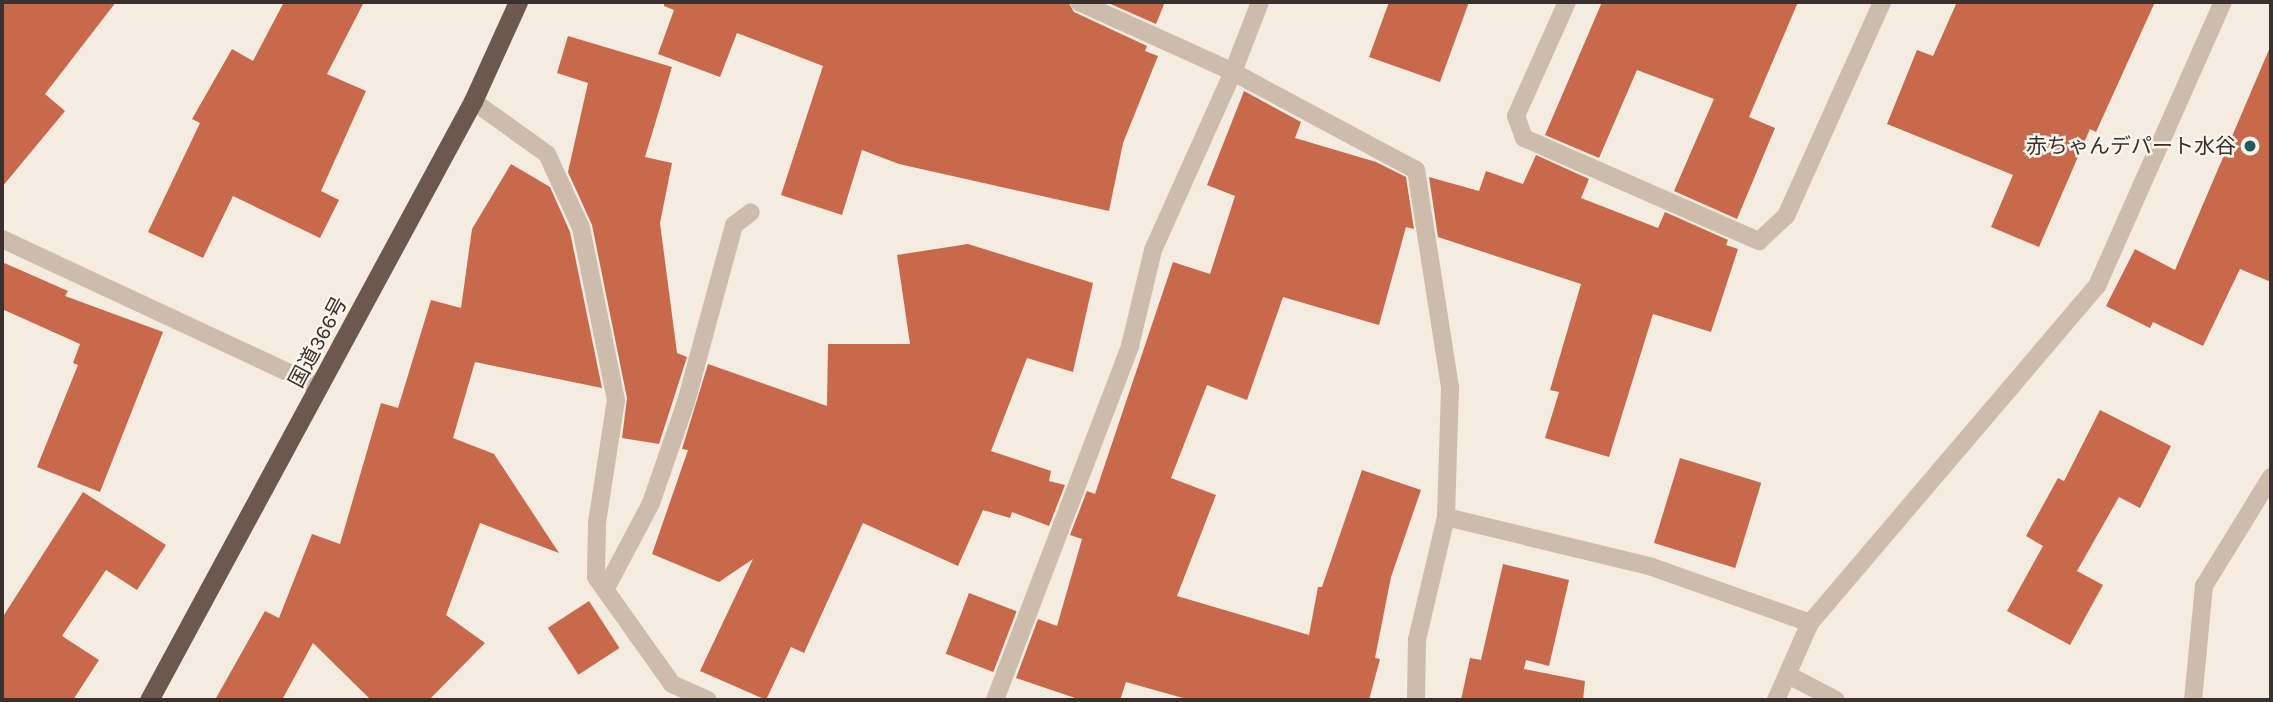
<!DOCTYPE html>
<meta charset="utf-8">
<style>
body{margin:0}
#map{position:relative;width:2273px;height:702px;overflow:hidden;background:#f4ebe1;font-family:Karla,"Noto Sans JP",sans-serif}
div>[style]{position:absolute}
.building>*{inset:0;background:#c8694b;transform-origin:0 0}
.minor>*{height:18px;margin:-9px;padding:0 9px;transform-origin:9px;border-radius:9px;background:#cdbbac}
.trunk>*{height:19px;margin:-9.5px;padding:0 9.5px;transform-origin:9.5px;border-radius:9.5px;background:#6c584f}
.dots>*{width:19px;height:19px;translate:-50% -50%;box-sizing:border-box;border:4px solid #fbf5ee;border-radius:50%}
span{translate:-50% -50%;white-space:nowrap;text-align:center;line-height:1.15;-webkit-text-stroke:5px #fbf5ee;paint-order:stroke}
.poi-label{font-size:21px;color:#3b302b}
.right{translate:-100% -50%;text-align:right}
.street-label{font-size:21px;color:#3b302b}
.frame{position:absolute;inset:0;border:4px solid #3b302b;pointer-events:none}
</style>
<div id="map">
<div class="building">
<div style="clip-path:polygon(2px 2px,116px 2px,45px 94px,65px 111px,2px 187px)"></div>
<div style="clip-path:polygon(284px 2px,364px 2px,327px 74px,366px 91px,321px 191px,339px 200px,320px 238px,233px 196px,203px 258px,148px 232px,200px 123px,192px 119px,232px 49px,253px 61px)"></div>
<div style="clip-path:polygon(664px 2px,1068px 2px,1074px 12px,1147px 46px,1145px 51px,1158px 56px,1123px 143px,1109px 211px,899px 164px,862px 150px,842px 215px,781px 195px,823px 66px,737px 33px,720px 77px,658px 54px,674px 10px,664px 6px)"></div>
<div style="clip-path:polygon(1106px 2px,1165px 2px,1156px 24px)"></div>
<div style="clip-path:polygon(1389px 2px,1469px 2px,1440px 82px,1369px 57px)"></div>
<div style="clip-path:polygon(1602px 2px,1798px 2px,1749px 117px,1775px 128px,1737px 219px,1674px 191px,1714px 99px,1637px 70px,1599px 158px,1545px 135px)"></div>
<div style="clip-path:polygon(1957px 2px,2155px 2px,2096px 132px,2090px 129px,2039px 247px,1991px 227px,2013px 175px,1887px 124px,1917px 50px,1933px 56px)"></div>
<div style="clip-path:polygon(568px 36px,672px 67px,645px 157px,672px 163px,660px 223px,677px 353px,687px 357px,659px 444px,622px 438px,627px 398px,592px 225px,568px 172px,588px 83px,557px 73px)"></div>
<div style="clip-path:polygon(2271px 45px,2271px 282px,2240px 269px,2203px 346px,2153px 322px,2150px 328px,2106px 306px,2135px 249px,2175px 270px)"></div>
<div style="clip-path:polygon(1244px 91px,1301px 122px,1295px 138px,1376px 162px,1406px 177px,1414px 229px,1406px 227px,1379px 325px,1283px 297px,1247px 400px,1207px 385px,1171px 478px,1216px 495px,1177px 596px,1309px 635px,1318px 587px,1322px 587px,1362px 470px,1421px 490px,1391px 577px,1375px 658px,1380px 659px,1369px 700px,1190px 700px,1126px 682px,1120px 700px,1081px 700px,1016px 678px,1038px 619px,1057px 626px,1082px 539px,1070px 535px,1087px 491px,1095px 494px,1173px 262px,1210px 274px,1235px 196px,1207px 185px)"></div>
<div style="clip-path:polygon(1536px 155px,1589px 179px,1581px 198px,1658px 228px,1665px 212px,1728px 240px,1726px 245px,1738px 249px,1711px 332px,1653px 314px,1609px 457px,1545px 438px,1559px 392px,1550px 390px,1581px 284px,1438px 237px,1429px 177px,1479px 191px,1486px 171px,1523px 184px)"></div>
<div style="clip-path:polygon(511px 164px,550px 187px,570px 232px,602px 388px,475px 362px,453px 438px,494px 454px,559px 553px,480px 523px,446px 615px,485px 643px,429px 700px,371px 700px,313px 643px,282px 700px,215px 700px,265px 611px,279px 618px,312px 534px,340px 544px,381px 403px,398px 408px,431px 300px,461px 308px,472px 229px)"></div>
<div style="clip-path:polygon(968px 244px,1093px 283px,1073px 372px,1027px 358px,991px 451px,1051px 471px,1049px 481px,1065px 485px,1049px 526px,1012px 512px,1010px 518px,983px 510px,958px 566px,863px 523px,804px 653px,791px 647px,766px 700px,700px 671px,753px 559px,719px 582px,652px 554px,688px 450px,682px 449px,708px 364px,827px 406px,828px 344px,910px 344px,897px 255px)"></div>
<div style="clip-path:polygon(2px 262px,68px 291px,65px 296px,163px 332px,100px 492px,37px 467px,78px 365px,73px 363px,80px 344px,2px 309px)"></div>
<div style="clip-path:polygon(2100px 410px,2171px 446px,2140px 508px,2119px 497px,2077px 571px,2103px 585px,2070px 645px,2007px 611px,2043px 546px,2026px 536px,2058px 478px,2064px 481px)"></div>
<div style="left:1680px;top:458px;width:85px;height:89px;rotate:17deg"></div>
<div style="clip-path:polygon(83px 492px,166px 545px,137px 590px,106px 570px,62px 636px,99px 660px,73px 700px,2px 700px,2px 618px)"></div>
<div style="clip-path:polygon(1503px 564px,1569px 580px,1549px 666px,1526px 660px,1524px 669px,1585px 681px,1583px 700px,1461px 700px,1470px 658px,1481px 660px)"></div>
<div style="left:969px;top:593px;width:51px;height:65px;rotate:21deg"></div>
<div style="left:589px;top:601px;width:56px;height:49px;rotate:57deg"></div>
</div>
<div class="minor">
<div style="left:1079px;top:2px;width:169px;rotate:24.4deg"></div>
<div style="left:1233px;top:72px;width:208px;rotate:28.2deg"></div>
<div style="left:1416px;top:170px;width:221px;rotate:81.1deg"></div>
<div style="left:1450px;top:388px;width:129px;rotate:91.8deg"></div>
<div style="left:1446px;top:517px;width:126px;rotate:103.3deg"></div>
<div style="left:1417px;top:640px;width:60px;rotate:91deg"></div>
<div style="left:1567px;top:2px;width:125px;rotate:114.1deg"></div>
<div style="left:1516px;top:116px;width:23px;rotate:70deg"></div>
<div style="left:1524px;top:138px;width:257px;rotate:23.7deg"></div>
<div style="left:1759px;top:241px;width:37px;rotate:-43deg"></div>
<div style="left:1786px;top:216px;width:235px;rotate:-65.8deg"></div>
<div style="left:473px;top:101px;width:91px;rotate:35.6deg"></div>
<div style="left:547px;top:154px;width:81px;rotate:65.3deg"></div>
<div style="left:581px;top:228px;width:176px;rotate:78.5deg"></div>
<div style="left:616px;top:400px;width:124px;rotate:98.8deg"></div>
<div style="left:597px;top:523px;width:54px;rotate:91.1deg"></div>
<div style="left:596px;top:577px;width:131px;rotate:54.6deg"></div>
<div style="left:672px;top:684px;width:39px;rotate:24deg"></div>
<div style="left:2px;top:239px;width:350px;rotate:25deg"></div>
<div style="left:1446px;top:517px;width:212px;rotate:13.6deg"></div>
<div style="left:1652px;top:567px;width:168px;rotate:19.5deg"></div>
<div style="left:605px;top:590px;width:98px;rotate:-62.1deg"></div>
<div style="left:651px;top:503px;width:107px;rotate:-70.9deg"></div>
<div style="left:686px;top:402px;width:183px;rotate:-74.8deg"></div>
<div style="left:734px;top:225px;width:21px;rotate:-37deg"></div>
<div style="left:1788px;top:675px;width:54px;rotate:27.5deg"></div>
<div style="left:995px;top:700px;width:379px;rotate:-69.1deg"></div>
<div style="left:1130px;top:346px;width:99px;rotate:-76.5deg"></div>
<div style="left:1153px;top:250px;width:195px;rotate:-65.8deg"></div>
<div style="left:1233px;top:72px;width:75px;rotate:-68.9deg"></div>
<div style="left:1776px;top:700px;width:84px;rotate:-66.2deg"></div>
<div style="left:1810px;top:623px;width:443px;rotate:-49.6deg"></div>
<div style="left:2097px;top:286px;width:311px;rotate:-66.1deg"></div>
<div style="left:2193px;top:700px;width:115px;rotate:-84.5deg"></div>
<div style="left:2204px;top:586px;width:128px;rotate:-58.4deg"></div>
</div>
<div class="trunk">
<div style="left:149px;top:700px;width:681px;rotate:-61.59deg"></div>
<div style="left:473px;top:101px;width:109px;rotate:-65.6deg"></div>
</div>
<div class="dots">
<div style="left:2250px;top:146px;background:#1f5a5e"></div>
</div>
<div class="poi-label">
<span class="right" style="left:2236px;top:146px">赤ちゃんデパート水谷</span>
</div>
<div class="street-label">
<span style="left:318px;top:342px;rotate:-62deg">国道366号</span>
</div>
<div class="frame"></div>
</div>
